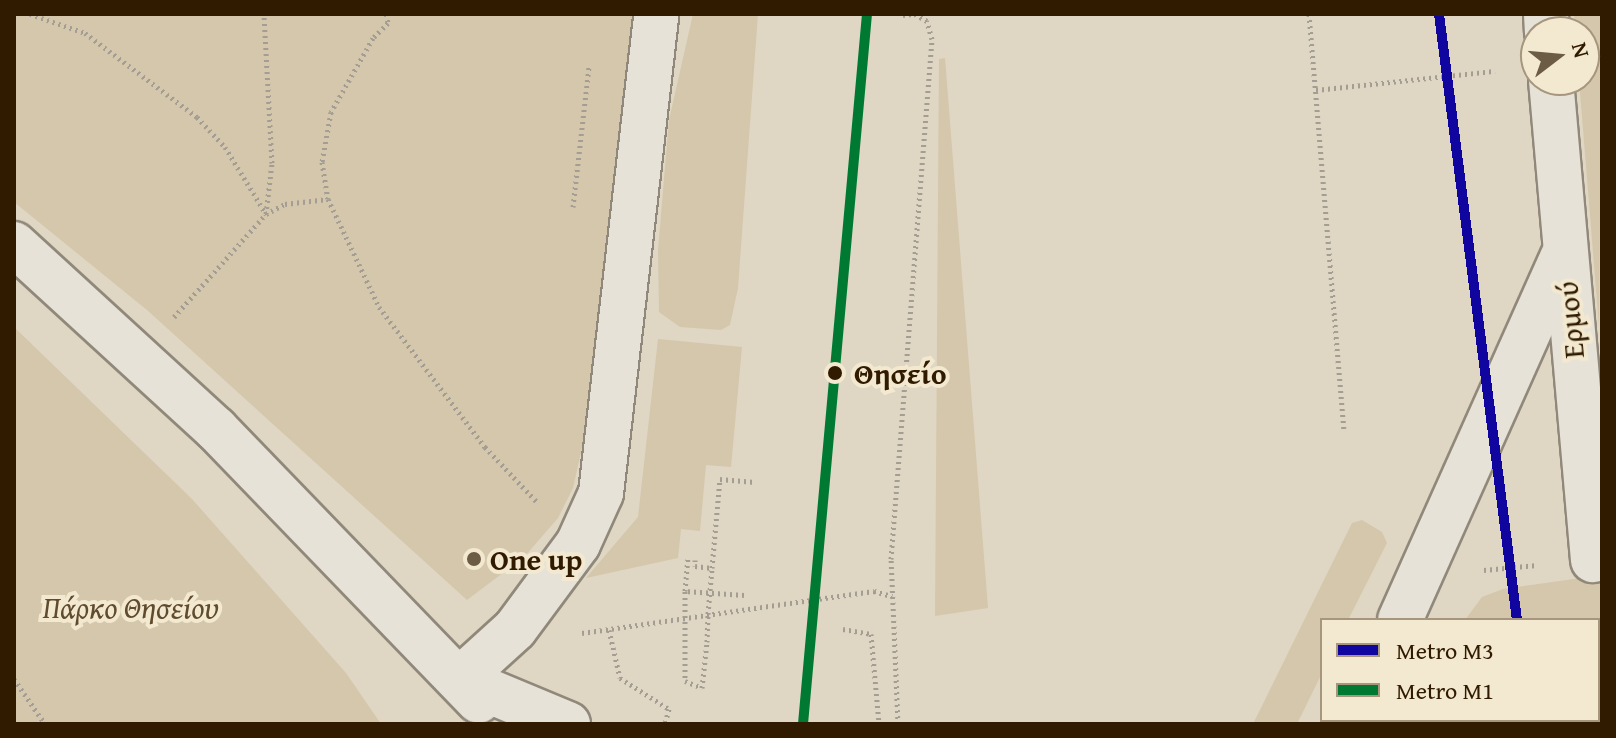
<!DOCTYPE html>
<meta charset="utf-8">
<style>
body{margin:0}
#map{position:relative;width:1616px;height:738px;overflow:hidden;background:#dfd6c3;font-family:"Gentium Book Plus",serif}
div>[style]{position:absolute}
.green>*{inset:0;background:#d5c7ab}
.path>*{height:5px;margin-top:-2.5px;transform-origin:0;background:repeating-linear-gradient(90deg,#a39d93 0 2px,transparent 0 6px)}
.roads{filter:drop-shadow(2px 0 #90887a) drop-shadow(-2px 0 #90887a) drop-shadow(0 2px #90887a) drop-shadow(0 -2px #90887a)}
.pedestrian>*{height:44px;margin:-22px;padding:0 22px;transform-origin:22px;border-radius:22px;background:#e7e2d7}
.metro-1>*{height:10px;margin:-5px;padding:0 5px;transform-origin:5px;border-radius:5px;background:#10069f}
.metro-2>*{height:10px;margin:-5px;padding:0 5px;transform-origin:5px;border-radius:5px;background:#007a33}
.dots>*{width:22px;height:22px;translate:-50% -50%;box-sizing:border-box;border:4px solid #f3e8d0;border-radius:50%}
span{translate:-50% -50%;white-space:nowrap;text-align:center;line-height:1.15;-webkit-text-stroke:8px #f3e8d0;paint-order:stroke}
.street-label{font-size:30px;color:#301b01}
.stop-label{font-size:30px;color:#301b01;font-weight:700}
.left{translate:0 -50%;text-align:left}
.poi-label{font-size:30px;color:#301b01;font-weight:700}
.park-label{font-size:30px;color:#5f4b2e;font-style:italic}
.frame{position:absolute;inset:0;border:16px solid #301b01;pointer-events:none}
.legend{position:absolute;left:1320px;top:618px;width:280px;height:104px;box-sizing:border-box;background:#f3e8d0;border:2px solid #a5967d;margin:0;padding:10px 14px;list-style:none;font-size:24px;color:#301b01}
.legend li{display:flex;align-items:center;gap:16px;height:40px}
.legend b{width:40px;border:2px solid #a5967d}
.north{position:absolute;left:1520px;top:16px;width:80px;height:80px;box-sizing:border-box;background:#f3e8d0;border:2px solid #a5967d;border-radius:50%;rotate:74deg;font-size:22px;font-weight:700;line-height:32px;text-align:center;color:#301b01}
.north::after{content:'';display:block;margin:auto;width:28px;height:36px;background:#6d5c45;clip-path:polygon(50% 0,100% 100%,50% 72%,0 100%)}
</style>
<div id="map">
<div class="green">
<div style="clip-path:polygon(14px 14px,633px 14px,585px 434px,573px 488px,558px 518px,525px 556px,467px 600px,147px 310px,14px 202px)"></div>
<div style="clip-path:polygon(693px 14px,758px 14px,738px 288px,730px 325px,721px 330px,680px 327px,659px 312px,658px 250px,669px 120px)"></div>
<div style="clip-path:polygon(1574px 14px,1602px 14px,1599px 326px,1579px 80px,1584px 80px,1584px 32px,1575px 32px)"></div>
<div style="clip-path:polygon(945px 58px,988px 608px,935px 616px,939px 59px)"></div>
<div style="clip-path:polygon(14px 327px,192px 499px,346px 673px,381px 724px,14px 724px)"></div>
<div style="clip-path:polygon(658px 339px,742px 347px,731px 467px,706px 465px,700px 531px,681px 529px,678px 558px,586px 578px,638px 517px)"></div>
<div style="clip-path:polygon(1362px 520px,1382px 532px,1387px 543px,1348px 620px,1322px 620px,1322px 673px,1297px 724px,1253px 724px,1352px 523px)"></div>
<div style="clip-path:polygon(1602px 575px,1602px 724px,1414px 724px,1598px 720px,1598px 620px,1465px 620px,1482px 597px,1503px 589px)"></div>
</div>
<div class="path">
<div style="left:30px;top:14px;width:58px;rotate:19.1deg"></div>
<div style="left:85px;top:33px;width:140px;rotate:36.9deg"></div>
<div style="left:197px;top:117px;width:41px;rotate:47deg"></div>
<div style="left:225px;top:147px;width:79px;rotate:58.5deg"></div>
<div style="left:266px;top:214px;width:21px;rotate:-28deg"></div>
<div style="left:285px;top:204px;width:43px;rotate:-6.6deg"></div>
<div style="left:386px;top:14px;width:9px;rotate:77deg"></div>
<div style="left:388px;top:23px;width:21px;rotate:135deg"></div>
<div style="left:373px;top:38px;width:85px;rotate:119.6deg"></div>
<div style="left:331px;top:112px;width:51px;rotate:100.2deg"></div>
<div style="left:322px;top:162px;width:37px;rotate:81deg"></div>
<div style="left:328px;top:199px;width:119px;rotate:64.7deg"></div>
<div style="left:379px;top:307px;width:176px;rotate:52.9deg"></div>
<div style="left:485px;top:447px;width:76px;rotate:46.6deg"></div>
<div style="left:1309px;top:14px;width:416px;rotate:85.2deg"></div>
<div style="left:903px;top:15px;width:10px;rotate:-6deg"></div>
<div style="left:1316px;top:90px;width:180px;rotate:-6.1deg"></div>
<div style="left:573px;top:207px;width:142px;rotate:-83.5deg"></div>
<div style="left:174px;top:317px;width:138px;rotate:-48.2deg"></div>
<div style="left:266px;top:214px;width:51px;rotate:-83.3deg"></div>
<div style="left:272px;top:163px;width:149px;rotate:-93.1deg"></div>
<div style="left:695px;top:560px;width:6px;rotate:90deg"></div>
<div style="left:695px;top:566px;width:17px;rotate:7deg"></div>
<div style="left:1484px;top:570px;width:54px;rotate:-5.3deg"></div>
<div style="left:685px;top:591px;width:32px;rotate:-85deg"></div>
<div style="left:744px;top:595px;width:59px;rotate:-176.1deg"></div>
<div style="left:685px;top:591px;width:90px;rotate:90deg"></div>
<div style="left:685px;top:681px;width:18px;rotate:22deg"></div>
<div style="left:702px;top:688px;width:46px;rotate:-83.8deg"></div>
<div style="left:707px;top:642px;width:28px;rotate:-88deg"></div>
<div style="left:708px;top:614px;width:46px;rotate:-85deg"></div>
<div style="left:712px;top:568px;width:89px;rotate:-84.9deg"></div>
<div style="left:720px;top:479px;width:35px;rotate:5deg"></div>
<div style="left:843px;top:629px;width:28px;rotate:10deg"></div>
<div style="left:871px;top:634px;width:90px;rotate:84.9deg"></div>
<div style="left:609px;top:630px;width:49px;rotate:77.1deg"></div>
<div style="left:620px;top:678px;width:58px;rotate:32.3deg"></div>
<div style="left:669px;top:709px;width:16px;rotate:105deg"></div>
<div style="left:582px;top:633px;width:295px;rotate:-8.2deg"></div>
<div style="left:874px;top:591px;width:19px;rotate:16deg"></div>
<div style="left:1598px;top:646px;width:4px"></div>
<div style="left:14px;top:679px;width:55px;rotate:55.4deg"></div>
<div style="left:898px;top:724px;width:165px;rotate:-92.4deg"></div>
<div style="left:891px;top:559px;width:522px;rotate:-85.49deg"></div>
<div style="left:932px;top:39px;width:19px;rotate:-106deg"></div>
<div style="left:927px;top:21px;width:14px;rotate:-150deg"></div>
</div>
<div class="roads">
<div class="pedestrian">
<div style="left:1546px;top:14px;width:18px;rotate:87deg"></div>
<div style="left:1551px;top:80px;width:482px;rotate:85deg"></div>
<div style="left:14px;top:244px;width:274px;rotate:42.5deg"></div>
<div style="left:216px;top:429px;width:378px;rotate:46deg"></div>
<div style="left:1400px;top:620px;width:398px;rotate:-65.9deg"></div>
<div style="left:568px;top:724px;width:117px;rotate:-157.4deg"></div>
<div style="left:460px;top:679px;width:74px;rotate:-42.3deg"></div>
<div style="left:515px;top:629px;width:106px;rotate:-53.5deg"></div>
<div style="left:578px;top:544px;width:56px;rotate:-65.7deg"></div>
<div style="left:601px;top:493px;width:482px;rotate:-83.4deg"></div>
<div style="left:1353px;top:724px;width:4px;rotate:-63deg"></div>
</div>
</div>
<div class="metro-1">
<div style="left:1439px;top:14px;width:611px;rotate:82.67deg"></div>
</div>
<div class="metro-2">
<div style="left:803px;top:724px;width:713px;rotate:-84.85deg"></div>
</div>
<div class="dots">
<div style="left:835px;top:373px;background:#301b01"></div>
<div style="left:474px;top:559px;background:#6d5c45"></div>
</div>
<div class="street-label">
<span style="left:1570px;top:320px;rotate:-95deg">Ερμού</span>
</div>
<div class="stop-label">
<span class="left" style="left:854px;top:373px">Θησείο</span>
</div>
<div class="poi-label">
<span class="left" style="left:490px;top:559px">One up</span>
</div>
<div class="park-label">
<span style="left:131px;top:607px">Πάρκο Θησείου</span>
</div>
<div class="frame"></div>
<ul class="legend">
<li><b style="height:10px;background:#10069f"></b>Metro Μ3</li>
<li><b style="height:10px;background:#007a33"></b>Metro Μ1</li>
</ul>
<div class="north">N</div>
</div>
